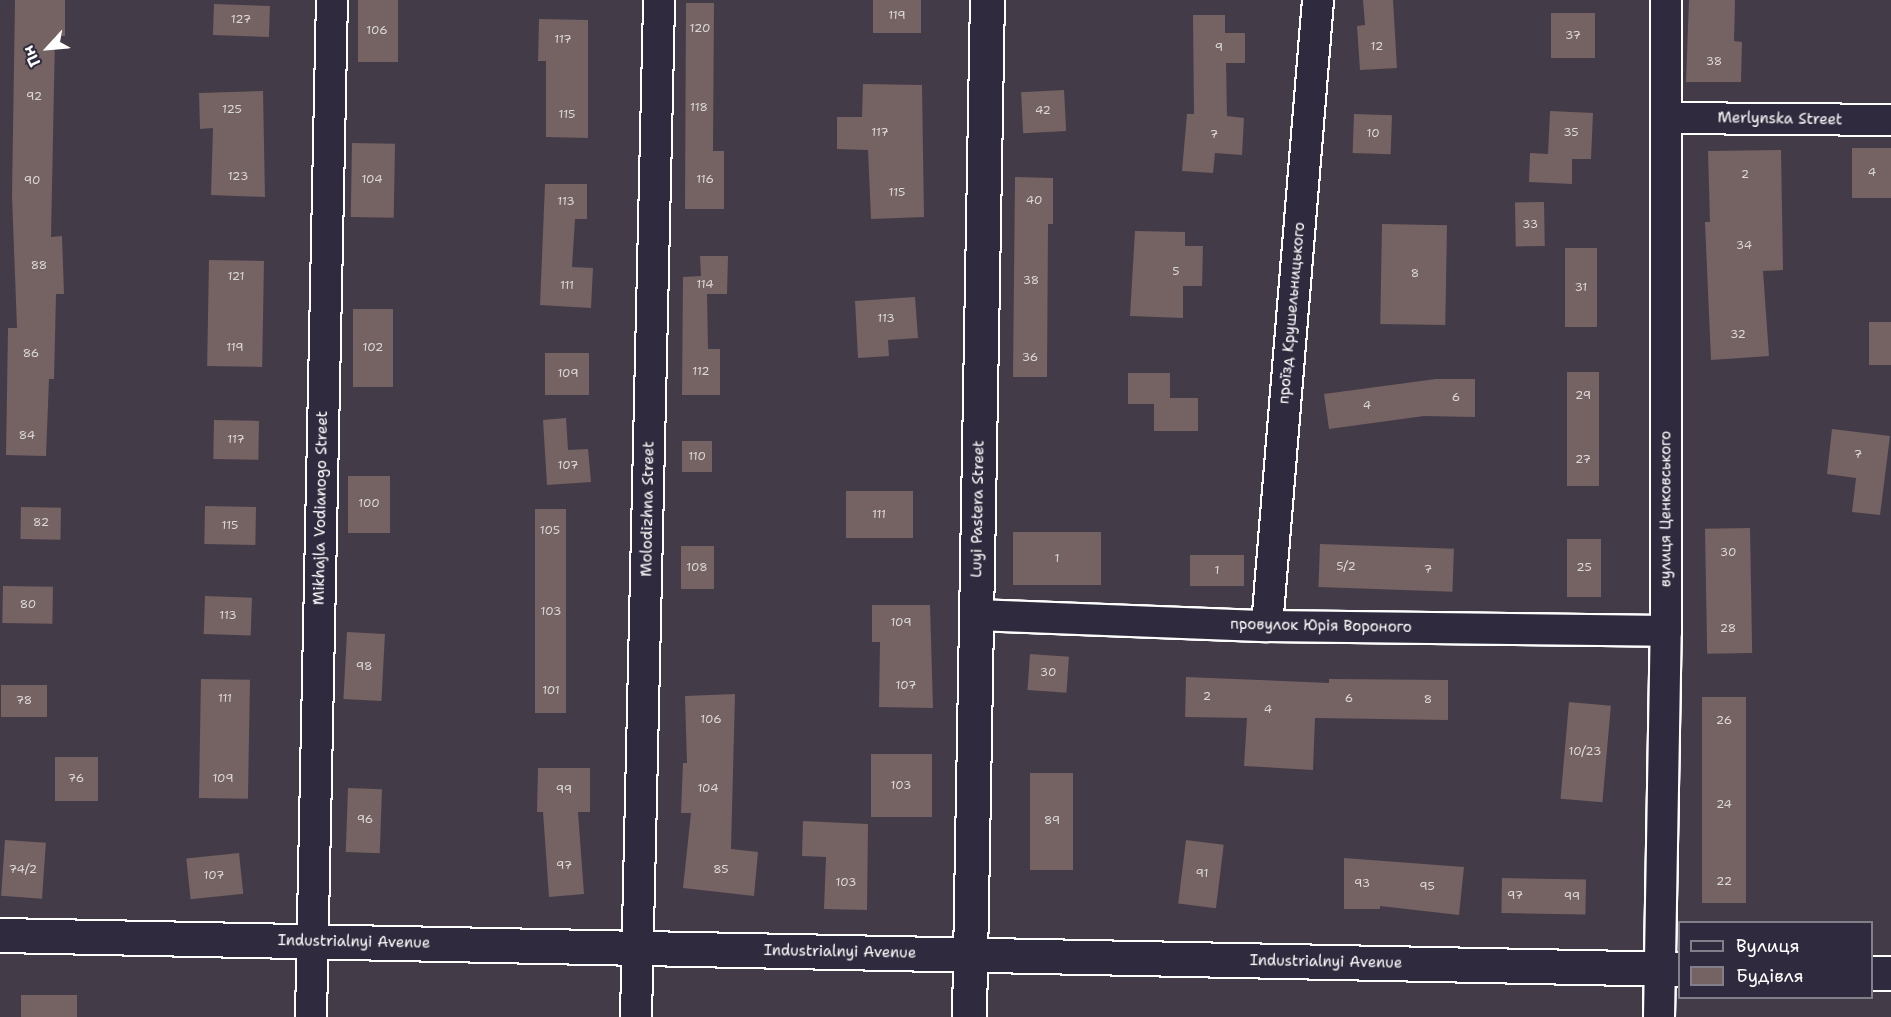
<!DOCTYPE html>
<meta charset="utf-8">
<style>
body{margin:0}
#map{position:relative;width:1891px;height:1017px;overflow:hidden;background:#443b48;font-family:"Shantell Sans",sans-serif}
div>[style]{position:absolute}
.building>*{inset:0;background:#756262;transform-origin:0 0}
.roads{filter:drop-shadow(2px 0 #fff) drop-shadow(-2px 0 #fff) drop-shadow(0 2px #fff) drop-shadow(0 -2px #fff)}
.street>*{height:30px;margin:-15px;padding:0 15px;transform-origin:15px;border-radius:15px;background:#2f2a3d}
.secondary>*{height:33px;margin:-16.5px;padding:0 16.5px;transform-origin:16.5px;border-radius:16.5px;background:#2f2a3d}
span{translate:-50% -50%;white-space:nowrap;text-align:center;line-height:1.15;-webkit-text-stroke:6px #2f2a3d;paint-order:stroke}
.number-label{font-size:12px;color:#dcd8d8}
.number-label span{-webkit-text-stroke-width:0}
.street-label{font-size:15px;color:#fff}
.legend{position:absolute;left:1678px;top:921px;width:195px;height:78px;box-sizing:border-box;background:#2f2a3d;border:2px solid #827f8b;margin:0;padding:8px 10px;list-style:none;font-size:18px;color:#fff}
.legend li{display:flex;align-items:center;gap:12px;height:30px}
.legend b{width:30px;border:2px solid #827f8b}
.north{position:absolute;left:18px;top:18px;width:60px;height:60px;-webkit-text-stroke:4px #2f2a3d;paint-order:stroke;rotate:244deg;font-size:16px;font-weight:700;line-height:24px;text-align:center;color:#fff}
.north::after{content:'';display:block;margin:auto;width:21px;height:27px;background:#fff;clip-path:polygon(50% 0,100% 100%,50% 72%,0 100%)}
</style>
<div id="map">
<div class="building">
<div style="clip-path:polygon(15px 0,65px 0,65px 36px,55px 36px,51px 237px,62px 236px,64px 294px,56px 294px,54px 379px,49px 379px,46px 456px,6px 455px,8px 328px,17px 328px,12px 196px)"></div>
<div style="left:358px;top:0;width:40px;height:62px"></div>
<div style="left:873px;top:0;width:48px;height:33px"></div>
<div style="clip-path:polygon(1363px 0,1393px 0,1397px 68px,1360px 70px,1357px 26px,1365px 25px)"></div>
<div style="clip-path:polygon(1689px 0,1735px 0,1734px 41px,1742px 42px,1741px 82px,1686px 82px)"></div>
<div style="clip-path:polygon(686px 3px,714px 3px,713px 151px,724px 151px,724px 209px,685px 209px)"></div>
<div style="left:214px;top:4px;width:56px;height:31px;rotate:2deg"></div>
<div style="left:1551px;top:13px;width:44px;height:45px"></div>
<div style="clip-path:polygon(1193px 15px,1225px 15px,1225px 33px,1245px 33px,1245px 63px,1226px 63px,1227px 116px,1244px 118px,1242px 155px,1215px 153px,1213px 173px,1182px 171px,1187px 114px,1194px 114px)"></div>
<div style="clip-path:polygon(539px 19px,588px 20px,588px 138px,546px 137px,546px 61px,538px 61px)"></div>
<div style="clip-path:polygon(863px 84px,922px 85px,924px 217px,871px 219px,868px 150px,837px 149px,837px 117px,862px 117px)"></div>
<div style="left:1064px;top:90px;width:41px;height:43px;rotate:87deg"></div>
<div style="clip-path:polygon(263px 91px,265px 197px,211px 195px,213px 128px,200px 129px,199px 93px)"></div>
<div style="clip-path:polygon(1550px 111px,1593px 113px,1591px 159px,1572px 159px,1572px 184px,1529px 182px,1530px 153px,1548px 154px)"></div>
<div style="left:1354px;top:114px;width:38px;height:39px;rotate:2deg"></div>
<div style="left:352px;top:143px;width:43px;height:74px;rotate:1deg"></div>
<div style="left:1852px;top:148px;width:39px;height:50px"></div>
<div style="clip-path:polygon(1781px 150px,1783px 270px,1763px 271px,1769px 356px,1711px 360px,1705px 222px,1710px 222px,1708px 151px)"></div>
<div style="clip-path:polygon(1015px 177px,1053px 178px,1053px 224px,1048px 224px,1047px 377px,1013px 377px)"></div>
<div style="clip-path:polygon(545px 184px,587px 184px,587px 219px,575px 219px,572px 267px,593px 268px,591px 308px,540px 305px)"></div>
<div style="left:1544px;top:202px;width:44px;height:29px;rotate:89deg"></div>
<div style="left:1382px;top:224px;width:65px;height:100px;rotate:1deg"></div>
<div style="clip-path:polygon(1135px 231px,1185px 232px,1185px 246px,1203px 246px,1202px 286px,1183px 286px,1183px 318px,1130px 316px)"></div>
<div style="left:1565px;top:248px;width:32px;height:79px"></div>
<div style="clip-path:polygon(700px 256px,728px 256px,727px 294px,707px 294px,708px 349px,720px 349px,720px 395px,682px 395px,683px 277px,701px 276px)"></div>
<div style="left:209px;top:260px;width:55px;height:106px;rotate:1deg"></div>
<div style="clip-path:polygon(915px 297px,918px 338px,888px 340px,889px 356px,858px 358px,855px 301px)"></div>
<div style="left:353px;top:309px;width:40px;height:78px"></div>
<div style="left:1869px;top:322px;width:22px;height:43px"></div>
<div style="left:545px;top:353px;width:44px;height:42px"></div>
<div style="left:1567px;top:372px;width:32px;height:114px"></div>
<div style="clip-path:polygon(1128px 373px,1170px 373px,1170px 398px,1198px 398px,1198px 431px,1154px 431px,1154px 404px,1128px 404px)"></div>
<div style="clip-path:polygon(1436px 379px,1475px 379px,1475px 417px,1424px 416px,1329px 429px,1324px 394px)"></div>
<div style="clip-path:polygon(566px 418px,568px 450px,588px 449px,591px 482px,547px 485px,543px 420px)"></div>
<div style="left:214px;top:420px;width:45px;height:39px;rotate:1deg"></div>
<div style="clip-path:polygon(1832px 429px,1890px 436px,1880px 515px,1852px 512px,1856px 478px,1827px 474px)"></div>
<div style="left:682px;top:441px;width:30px;height:31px"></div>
<div style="left:348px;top:476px;width:42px;height:57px"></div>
<div style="left:846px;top:491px;width:67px;height:47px"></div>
<div style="left:205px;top:506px;width:51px;height:38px;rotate:1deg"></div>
<div style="left:21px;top:507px;width:40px;height:32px;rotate:1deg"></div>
<div style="left:535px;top:509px;width:31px;height:204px"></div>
<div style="left:1750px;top:528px;width:125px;height:45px;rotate:89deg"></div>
<div style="left:1013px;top:532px;width:88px;height:53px"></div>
<div style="left:1567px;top:539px;width:34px;height:58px"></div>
<div style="left:1320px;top:544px;width:134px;height:43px;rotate:2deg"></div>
<div style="left:681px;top:546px;width:33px;height:43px"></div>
<div style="left:1190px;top:555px;width:54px;height:31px"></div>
<div style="left:3px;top:586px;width:50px;height:37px;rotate:1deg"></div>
<div style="left:205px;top:596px;width:47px;height:38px;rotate:2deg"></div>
<div style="clip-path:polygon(872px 605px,930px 605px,933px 708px,879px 707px,880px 642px,872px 642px)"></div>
<div style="left:347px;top:632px;width:38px;height:67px;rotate:3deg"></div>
<div style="left:1030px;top:654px;width:39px;height:36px;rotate:4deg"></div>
<div style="clip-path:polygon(1186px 677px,1329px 683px,1329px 679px,1448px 680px,1448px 720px,1315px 718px,1313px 770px,1244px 766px,1247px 718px,1185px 717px)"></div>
<div style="left:201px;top:679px;width:49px;height:119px;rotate:1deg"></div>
<div style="left:1px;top:685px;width:46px;height:32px"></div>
<div style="clip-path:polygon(735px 694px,731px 849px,758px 852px,754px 896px,683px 888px,691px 813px,681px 813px,683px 763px,687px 763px,685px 696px)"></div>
<div style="left:1746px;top:697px;width:206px;height:44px;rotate:90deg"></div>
<div style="left:1569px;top:702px;width:42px;height:97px;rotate:5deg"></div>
<div style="left:871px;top:754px;width:61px;height:63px"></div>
<div style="left:55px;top:757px;width:43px;height:44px"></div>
<div style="clip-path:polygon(538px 768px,590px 768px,590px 812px,578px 812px,584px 894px,549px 897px,543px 812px,537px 812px)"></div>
<div style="left:1030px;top:773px;width:43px;height:97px"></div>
<div style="left:348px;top:788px;width:34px;height:64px;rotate:2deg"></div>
<div style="clip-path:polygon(803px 821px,868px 824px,867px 910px,824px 909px,826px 857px,802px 856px)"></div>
<div style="left:5px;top:840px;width:41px;height:56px;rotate:4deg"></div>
<div style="left:1186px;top:840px;width:38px;height:64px;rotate:7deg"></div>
<div style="left:239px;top:853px;width:41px;height:53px;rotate:84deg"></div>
<div style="clip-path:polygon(1344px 858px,1464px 867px,1459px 915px,1380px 906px,1380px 909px,1344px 909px)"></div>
<div style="left:1502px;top:878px;width:84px;height:35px;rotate:1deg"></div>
<div style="left:21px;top:995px;width:56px;height:22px"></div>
</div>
<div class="roads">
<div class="street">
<div style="left:1668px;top:118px;width:223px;rotate:0.5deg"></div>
<div style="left:976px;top:615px;width:291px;rotate:2.2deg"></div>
<div style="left:1267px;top:626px;width:399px;rotate:0.7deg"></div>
<div style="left:1267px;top:626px;width:628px;rotate:-85.34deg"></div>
<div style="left:311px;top:1017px;width:1017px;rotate:-88.82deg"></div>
<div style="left:636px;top:1017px;width:1017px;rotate:-88.7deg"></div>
<div style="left:1659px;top:1017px;width:386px;rotate:-89deg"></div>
<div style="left:1666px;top:631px;width:631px;rotate:-90deg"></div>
</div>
<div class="secondary">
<div style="left:0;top:935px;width:1680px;rotate:1.16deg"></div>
<div style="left:1872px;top:973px;width:19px"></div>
<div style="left:969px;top:1017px;width:1017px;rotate:-88.99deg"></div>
</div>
</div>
<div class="number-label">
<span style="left:897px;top:16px">119</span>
<span style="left:241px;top:20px">127</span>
<span style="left:700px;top:29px">120</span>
<span style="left:377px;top:31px">106</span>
<span style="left:1573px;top:36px">37</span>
<span style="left:563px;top:40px">117</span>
<span style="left:1377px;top:47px">12</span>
<span style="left:1219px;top:48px">9</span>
<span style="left:1714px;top:62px">38</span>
<span style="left:34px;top:97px">92</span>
<span style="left:699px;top:108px">118</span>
<span style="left:232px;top:110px">125</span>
<span style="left:1043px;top:111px">42</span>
<span style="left:567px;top:115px">115</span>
<span style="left:880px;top:133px">117</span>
<span style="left:1571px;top:133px">35</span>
<span style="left:1373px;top:134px">10</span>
<span style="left:1214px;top:135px">7</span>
<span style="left:1872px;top:173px">4</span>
<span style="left:1745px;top:175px">2</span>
<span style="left:238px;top:177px">123</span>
<span style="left:372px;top:180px">104</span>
<span style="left:705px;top:180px">116</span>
<span style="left:32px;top:181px">90</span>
<span style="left:897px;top:193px">115</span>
<span style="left:1034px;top:201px">40</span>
<span style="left:566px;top:202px">113</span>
<span style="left:1530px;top:225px">33</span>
<span style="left:1744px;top:246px">34</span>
<span style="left:39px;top:266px">88</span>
<span style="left:1176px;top:272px">5</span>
<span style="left:1415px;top:274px">8</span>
<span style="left:236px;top:277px">121</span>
<span style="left:1031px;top:281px">38</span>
<span style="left:705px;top:285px">114</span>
<span style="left:567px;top:286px">111</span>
<span style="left:1581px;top:288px">31</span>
<span style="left:886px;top:319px">113</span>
<span style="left:1738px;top:335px">32</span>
<span style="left:235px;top:348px">119</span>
<span style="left:373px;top:348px">102</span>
<span style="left:31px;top:354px">86</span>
<span style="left:1030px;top:358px">36</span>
<span style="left:701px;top:372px">112</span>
<span style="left:568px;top:374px">109</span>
<span style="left:1583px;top:396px">29</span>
<span style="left:1456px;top:398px">6</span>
<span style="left:1367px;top:406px">4</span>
<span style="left:27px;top:436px">84</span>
<span style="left:236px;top:440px">117</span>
<span style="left:1858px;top:455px">7</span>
<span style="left:697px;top:457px">110</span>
<span style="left:1583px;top:460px">27</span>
<span style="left:568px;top:466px">107</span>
<span style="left:369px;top:504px">100</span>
<span style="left:879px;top:515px">111</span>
<span style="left:41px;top:523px">82</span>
<span style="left:230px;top:526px">115</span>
<span style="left:550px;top:531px">105</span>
<span style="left:1728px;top:553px">30</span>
<span style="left:1057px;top:559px">1</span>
<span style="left:1346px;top:567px">5/2</span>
<span style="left:697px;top:568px">108</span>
<span style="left:1584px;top:568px">25</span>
<span style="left:1428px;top:570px">7</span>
<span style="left:1217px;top:571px">1</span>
<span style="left:28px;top:605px">80</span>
<span style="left:551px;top:612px">103</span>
<span style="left:228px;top:616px">113</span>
<span style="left:901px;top:623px">109</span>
<span style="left:1728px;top:629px">28</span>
<span style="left:364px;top:667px">98</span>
<span style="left:1048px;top:673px">30</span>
<span style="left:906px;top:686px">107</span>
<span style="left:551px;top:691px">101</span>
<span style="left:1207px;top:697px">2</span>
<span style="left:225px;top:699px">111</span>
<span style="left:1349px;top:699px">6</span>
<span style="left:1428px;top:700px">8</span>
<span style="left:24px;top:701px">78</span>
<span style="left:1268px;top:710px">4</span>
<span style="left:711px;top:720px">106</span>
<span style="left:1724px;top:721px">26</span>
<span style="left:1585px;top:752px">10/23</span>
<span style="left:76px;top:779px">76</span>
<span style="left:223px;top:779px">109</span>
<span style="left:901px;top:786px">103</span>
<span style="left:708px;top:789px">104</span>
<span style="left:564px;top:790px">99</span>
<span style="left:1724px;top:805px">24</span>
<span style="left:365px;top:820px">96</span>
<span style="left:1052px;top:821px">89</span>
<span style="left:564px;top:866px">97</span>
<span style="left:23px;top:870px">74/2</span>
<span style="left:721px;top:870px">85</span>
<span style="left:1202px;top:874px">91</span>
<span style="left:214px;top:876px">107</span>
<span style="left:1724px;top:882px">22</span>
<span style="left:846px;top:883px">103</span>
<span style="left:1362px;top:884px">93</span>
<span style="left:1427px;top:887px">95</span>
<span style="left:1515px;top:896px">97</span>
<span style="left:1572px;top:897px">99</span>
</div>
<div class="street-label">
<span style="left:1780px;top:119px;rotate:1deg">Merlynska Street</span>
<span style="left:1292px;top:313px;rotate:-85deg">проїзд Крушельницького</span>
<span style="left:321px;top:508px;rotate:-89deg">Mikhajla Vodianogo Street</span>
<span style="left:648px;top:509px;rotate:-89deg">Molodizhna Street</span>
<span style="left:978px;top:509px;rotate:-89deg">Luyi Pastera Street</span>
<span style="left:1666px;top:509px;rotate:-90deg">вулиця Ценковського</span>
<span style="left:1321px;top:626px;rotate:1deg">провулок Юрія Вороного</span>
<span style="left:354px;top:942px;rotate:1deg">Industrialnyi Avenue</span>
<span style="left:840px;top:952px;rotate:1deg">Industrialnyi Avenue</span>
<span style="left:1326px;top:962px;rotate:1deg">Industrialnyi Avenue</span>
</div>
<ul class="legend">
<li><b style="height:8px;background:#2f2a3d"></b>Вулиця</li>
<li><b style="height:16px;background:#756262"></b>Будівля</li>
</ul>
<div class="north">Пн</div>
</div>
